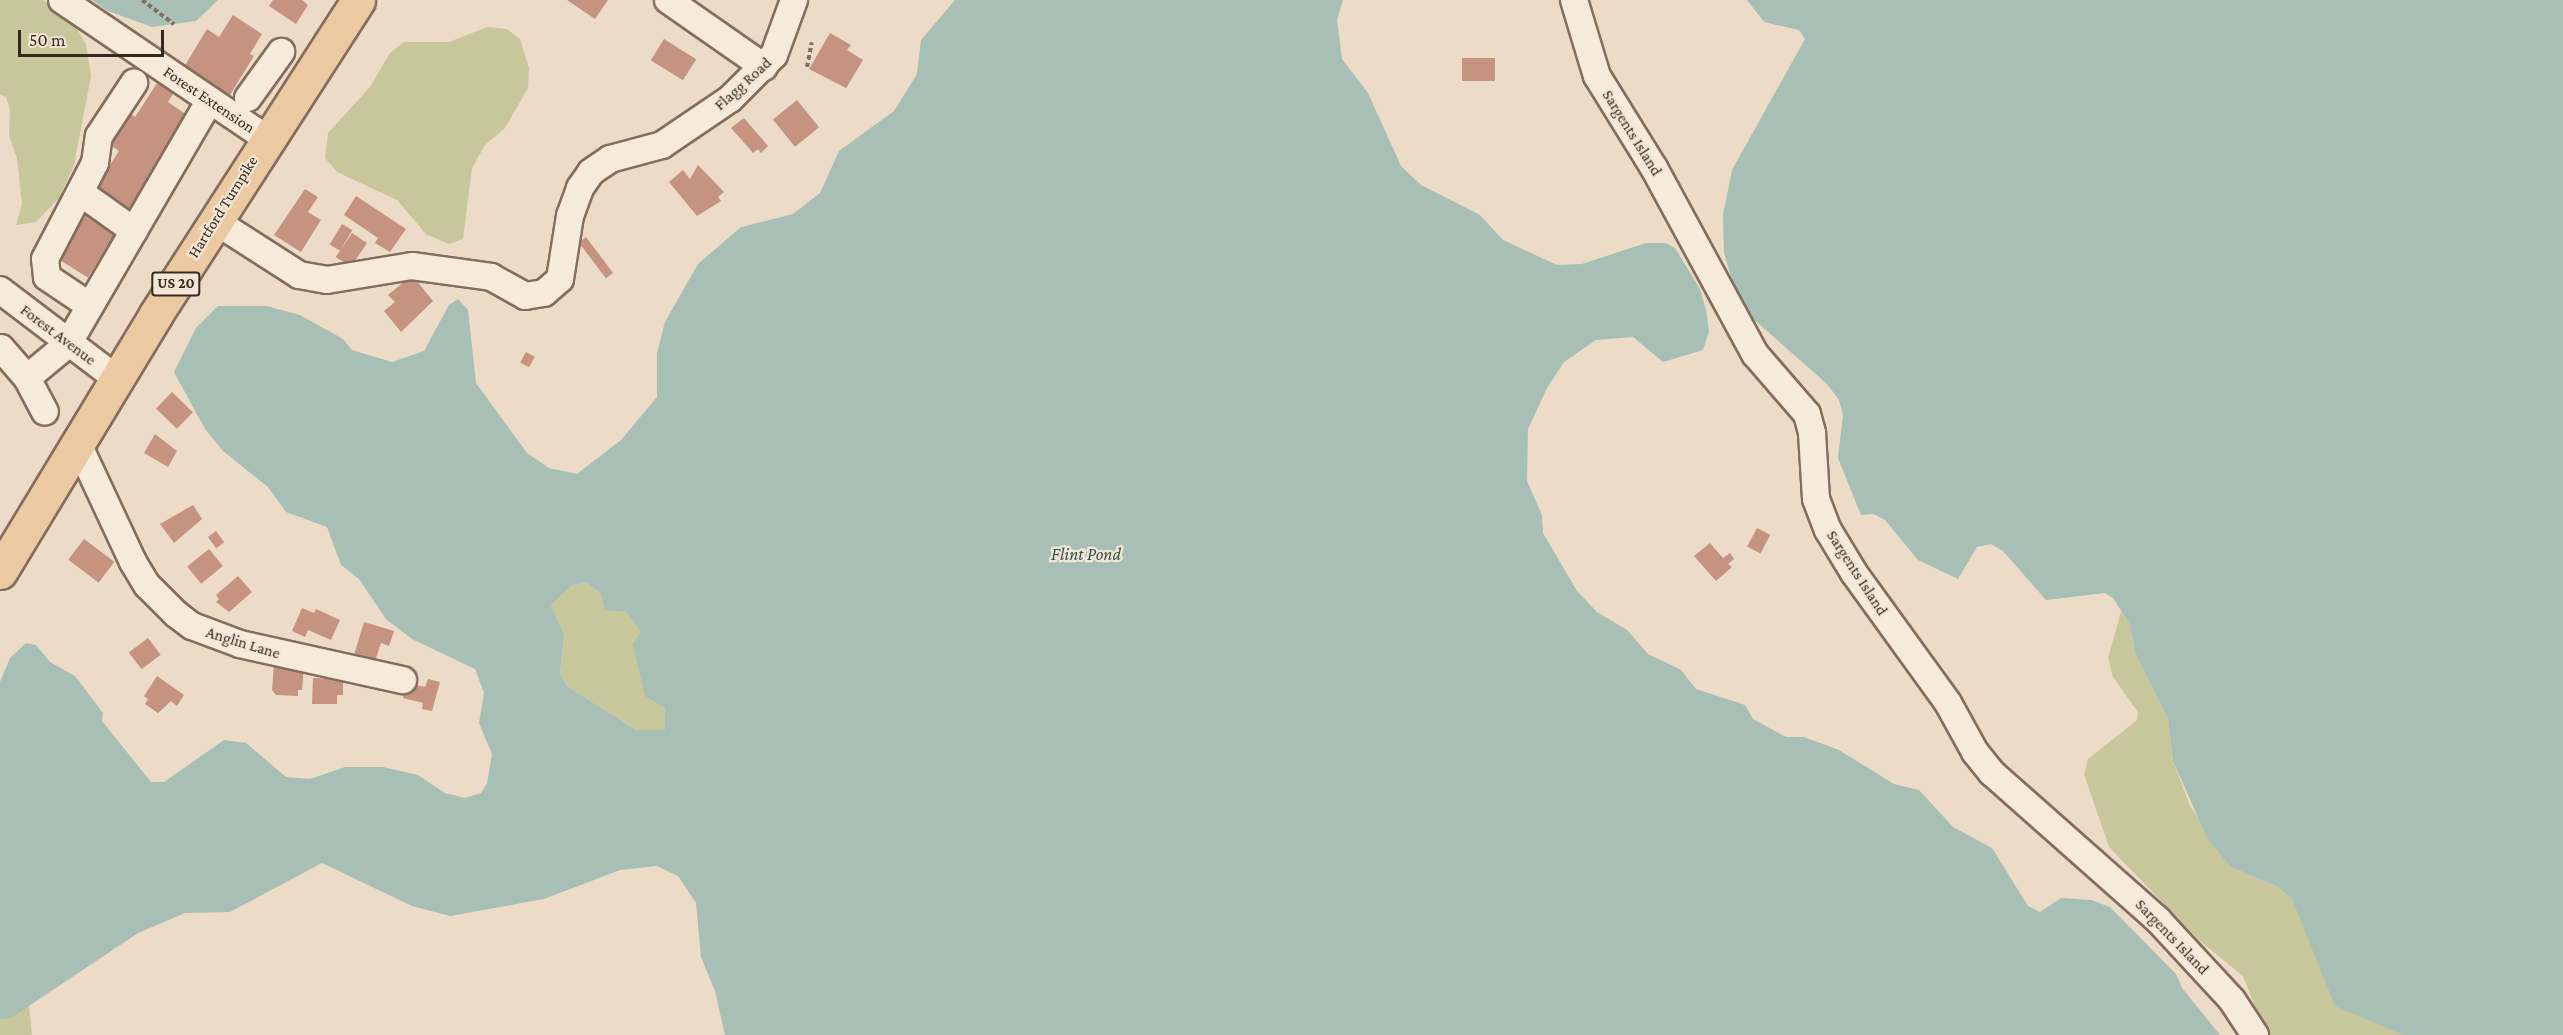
<!DOCTYPE html>
<style>
body{margin:0}
#map{position:relative;width:2563px;height:1035px;overflow:hidden;background:#ebdbc7;font-family:"Crimson Pro",serif}
div>[style]{position:absolute}
.green>*{inset:0;background:#c8c79c}
.water>*{inset:0;background:#a8bfb5}
.building>*{inset:0;background:#c69380;transform-origin:0 0}
.path>*{height:4px;margin-top:-2px;transform-origin:0;background:repeating-linear-gradient(90deg,#856d5e 0 4.5px,transparent 0 7.5px)}
.roads{filter:drop-shadow(2px 0 #856d5e) drop-shadow(-2px 0 #856d5e) drop-shadow(0 2px #856d5e) drop-shadow(0 -2px #856d5e)}
.minor>*{height:26px;margin:-13px;padding:0 13px;transform-origin:13px;border-radius:13px;background:#f6eada}
.major>*{height:33px;margin:-16.5px;padding:0 16.5px;transform-origin:16.5px;border-radius:16.5px;background:#ebcaa2}
span{translate:-50% -50%;white-space:nowrap;text-align:center;line-height:1.15;-webkit-text-stroke:4.5px #f3e6d6;paint-order:stroke}
.shield-label span{padding:2px 4px;background:#f3e6d6;border:2px solid;border-radius:4px;-webkit-text-stroke-width:0}
.shield-label{font-size:15px;color:#372820;font-weight:700}
.street-label{font-size:16px;color:#372820}
.water-label{font-size:18px;color:#31554e;font-style:italic}
.scale{position:absolute;left:18px;top:30px;width:146px;height:27px;box-sizing:border-box;border:3px solid #372820;border-top:0;padding-left:8px;font-size:18px;line-height:21px;white-space:nowrap;color:#372820;-webkit-text-stroke:4px #f3e6d6;paint-order:stroke}
</style>
<div id="map">
<div class="green">
<div style="clip-path:polygon(0 0,43px 0,71px 19px,86px 44px,91px 76px,74px 165px,59px 198px,36px 222px,16px 225px,22px 204px,17px 158px,9px 136px,10px 110px,6px 97px,0 94px)"></div>
<div style="clip-path:polygon(487px 27px,507px 29px,520px 39px,529px 68px,528px 88px,505px 128px,485px 145px,472px 168px,463px 239px,449px 244px,426px 234px,397px 200px,337px 172px,325px 158px,328px 133px,370px 87px,390px 53px,404px 42px,449px 42px)"></div>
<div style="clip-path:polygon(586px 582px,601px 594px,605px 609px,626px 612px,641px 632px,666px 708px,665px 730px,636px 730px,567px 686px,560px 673px,564px 635px,551px 605px,573px 585px)"></div>
<div style="clip-path:polygon(2121px 612px,2130px 625px,2135px 652px,2168px 720px,2173px 761px,2190px 806px,2231px 867px,2278px 887px,2292px 899px,2304px 924px,2403px 1035px,2266px 1035px,2243px 976px,2200px 941px,2109px 847px,2084px 774px,2088px 759px,2137px 720px,2138px 712px,2113px 677px,2108px 658px)"></div>
<div style="clip-path:polygon(27px 987px,32px 1035px,0 1035px,0 1012px)"></div>
</div>
<div class="water">
<div style="clip-path:polygon(92px 0,218px 0,196px 21px,152px 27px,108px 11px)"></div>
<div style="clip-path:polygon(evenodd,955px 0,1343px 0,1337px 20px,1342px 59px,1368px 93px,1401px 166px,1421px 185px,1480px 215px,1503px 240px,1557px 265px,1582px 264px,1646px 243px,1666px 243px,1675px 248px,1700px 289px,1706px 310px,1709px 331px,1703px 350px,1663px 362px,1633px 337px,1596px 340px,1564px 362px,1547px 388px,1528px 429px,1527px 481px,1542px 515px,1543px 533px,1577px 591px,1597px 612px,1627px 630px,1648px 654px,1681px 670px,1696px 689px,1745px 705px,1753px 719px,1786px 737px,1804px 737px,1839px 750px,1894px 784px,1919px 790px,1953px 827px,1992px 848px,2028px 906px,2040px 912px,2061px 898px,2091px 900px,2110px 907px,2176px 974px,2182px 988px,2220px 1035px,725px 1035px,715px 991px,701px 957px,696px 903px,678px 876px,657px 866px,620px 870px,544px 899px,450px 916px,412px 906px,322px 863px,230px 912px,185px 913px,138px 933px,11px 1018px,0 1019px,0 682px,10px 658px,26px 643px,36px 645px,50px 662px,75px 676px,103px 713px,102px 721px,151px 782px,164px 782px,224px 740px,246px 743px,286px 777px,310px 779px,345px 767px,383px 767px,418px 775px,445px 793px,465px 798px,481px 793px,487px 783px,492px 754px,479px 723px,484px 693px,475px 669px,412px 639px,386px 619px,359px 579px,341px 565px,327px 527px,286px 512px,268px 487px,223px 451px,205px 429px,174px 372px,196px 328px,218px 306px,266px 306px,300px 315px,343px 339px,352px 350px,392px 362px,424px 351px,449px 305px,458px 299px,468px 310px,476px 383px,527px 453px,549px 468px,577px 474px,621px 440px,657px 397px,657px 353px,665px 322px,698px 264px,741px 227px,793px 214px,820px 193px,839px 151px,894px 111px,917px 74px,921px 40px,955px 0,586px 582px,601px 594px,605px 610px,626px 612px,641px 632px,633px 644px,645px 696px,665px 708px,665px 730px,636px 730px,567px 686px,560px 673px,564px 635px,551px 605px,573px 585px,586px 582px)"></div>
<div style="clip-path:polygon(1747px 0,2563px 0,2563px 1035px,2403px 1035px,2335px 1006px,2292px 899px,2278px 887px,2231px 867px,2207px 838px,2173px 761px,2168px 720px,2135px 652px,2130px 625px,2113px 598px,2105px 593px,2046px 600px,2003px 551px,1991px 544px,1977px 547px,1958px 579px,1918px 560px,1885px 520px,1874px 514px,1861px 515px,1838px 458px,1843px 415px,1839px 400px,1827px 384px,1751px 317px,1734px 286px,1724px 253px,1723px 215px,1732px 170px,1805px 39px,1799px 30px,1764px 22px)"></div>
</div>
<div class="building">
<div style="clip-path:polygon(273px 0,302px 0,308px 5px,296px 24px,269px 6px)"></div>
<div style="clip-path:polygon(567px 0,608px 0,595px 19px)"></div>
<div style="clip-path:polygon(233px 15px,262px 34px,250px 54px,254px 56px,230px 95px,184px 67px,207px 29px,219px 37px)"></div>
<div style="clip-path:polygon(830px 33px,851px 45px,847px 50px,863px 60px,846px 88px,809px 69px)"></div>
<div style="left:664px;top:39px;width:38px;height:25px;rotate:32deg"></div>
<div style="left:1462px;top:58px;width:33px;height:23px"></div>
<div style="clip-path:polygon(163px 74px,179px 85px,168px 102px,190px 117px,128px 210px,95px 188px,119px 151px,106px 142px,127px 111px,135px 117px)"></div>
<div style="left:797px;top:100px;width:35px;height:31px;rotate:51deg"></div>
<div style="clip-path:polygon(744px 118px,768px 146px,761px 153px,758px 149px,753px 153px,731px 128px)"></div>
<div style="clip-path:polygon(698px 165px,724px 192px,718px 197px,721px 201px,697px 216px,669px 182px,683px 170px,690px 179px)"></div>
<div style="clip-path:polygon(305px 189px,318px 197px,308px 212px,321px 220px,301px 252px,274px 235px)"></div>
<div style="clip-path:polygon(356px 196px,406px 229px,390px 252px,375px 243px,378px 238px,344px 215px)"></div>
<div style="left:87px;top:211px;width:36px;height:56px;rotate:32deg"></div>
<div style="left:342px;top:224px;width:12px;height:24px;rotate:31deg"></div>
<div style="left:352px;top:233px;width:18px;height:29px;rotate:34deg"></div>
<div style="left:586px;top:237px;width:45px;height:9px;rotate:53deg"></div>
<div style="clip-path:polygon(412px 275px,433px 301px,401px 332px,384px 311px,395px 302px,388px 295px)"></div>
<div style="left:526px;top:352px;width:10px;height:12px;rotate:29deg"></div>
<div style="left:172px;top:392px;width:29px;height:23px;rotate:44deg"></div>
<div style="clip-path:polygon(155px 434px,177px 451px,168px 467px,144px 453px)"></div>
<div style="clip-path:polygon(193px 505px,202px 519px,174px 543px,160px 524px)"></div>
<div style="left:1757px;top:528px;width:15px;height:21px;rotate:28deg"></div>
<div style="left:216px;top:531px;width:14px;height:10px;rotate:54deg"></div>
<div style="left:84px;top:539px;width:38px;height:26px;rotate:37deg"></div>
<div style="clip-path:polygon(1710px 543px,1723px 558px,1730px 553px,1734px 559px,1728px 564px,1732px 567px,1716px 581px,1694px 556px)"></div>
<div style="left:209px;top:549px;width:22px;height:28px;rotate:51deg"></div>
<div style="clip-path:polygon(238px 576px,252px 592px,229px 612px,216px 602px,219px 599px,216px 595px)"></div>
<div style="clip-path:polygon(302px 608px,314px 613px,316px 609px,340px 620px,331px 640px,308px 630px,305px 637px,292px 631px)"></div>
<div style="clip-path:polygon(364px 622px,394px 631px,389px 646px,381px 643px,375px 661px,354px 655px)"></div>
<div style="left:148px;top:638px;width:21px;height:24px;rotate:53deg"></div>
<div style="clip-path:polygon(274px 665px,304px 666px,302px 690px,298px 690px,298px 696px,276px 695px,272px 690px)"></div>
<div style="clip-path:polygon(157px 676px,184px 695px,177px 706px,171px 701px,158px 713px,145px 704px,148px 699px,144px 696px)"></div>
<div style="clip-path:polygon(313px 678px,343px 679px,343px 695px,337px 695px,337px 704px,312px 704px)"></div>
<div style="clip-path:polygon(428px 679px,440px 682px,432px 711px,422px 709px,423px 703px,403px 698px,406px 683px,425px 687px)"></div>
</div>
<div class="path">
<div style="left:142px;top:0;width:40px;rotate:37deg"></div>
<div style="left:807px;top:67px;width:25px;rotate:-79deg"></div>
</div>
<div class="roads">
<div class="minor">
<div style="left:62px;top:0;width:248px;rotate:34.1deg"></div>
<div style="left:668px;top:0;width:117px;rotate:34.9deg"></div>
<div style="left:1574px;top:0;width:79px;rotate:73.2deg"></div>
<div style="left:1597px;top:76px;width:108px;rotate:58.2deg"></div>
<div style="left:1654px;top:168px;width:212px;rotate:61.5deg"></div>
<div style="left:1755px;top:354px;width:79px;rotate:49.1deg"></div>
<div style="left:1807px;top:414px;width:20px;rotate:75deg"></div>
<div style="left:1812px;top:433px;width:66px;rotate:86.5deg"></div>
<div style="left:1816px;top:499px;width:33px;rotate:69deg"></div>
<div style="left:1828px;top:530px;width:50px;rotate:58.8deg"></div>
<div style="left:1854px;top:573px;width:160px;rotate:54.1deg"></div>
<div style="left:1948px;top:703px;width:56px;rotate:61.1deg"></div>
<div style="left:1975px;top:752px;width:27px;rotate:51deg"></div>
<div style="left:1992px;top:773px;width:222px;rotate:41.5deg"></div>
<div style="left:2158px;top:920px;width:109px;rotate:47.2deg"></div>
<div style="left:2232px;top:1000px;width:42px;rotate:56.7deg"></div>
<div style="left:248px;top:98px;width:57px;rotate:-54.3deg"></div>
<div style="left:81px;top:193px;width:65px;rotate:35.6deg"></div>
<div style="left:215px;top:221px;width:100px;rotate:32.7deg"></div>
<div style="left:299px;top:275px;width:28px;rotate:10deg"></div>
<div style="left:327px;top:280px;width:86px;rotate:-9.4deg"></div>
<div style="left:412px;top:266px;width:80px;rotate:7.9deg"></div>
<div style="left:491px;top:277px;width:39px;rotate:29deg"></div>
<div style="left:525px;top:296px;width:19px;rotate:-9deg"></div>
<div style="left:544px;top:293px;width:21px;rotate:-41deg"></div>
<div style="left:560px;top:279px;width:64px;rotate:-81deg"></div>
<div style="left:570px;top:216px;width:30px;rotate:-70deg"></div>
<div style="left:580px;top:188px;width:19px;rotate:-55deg"></div>
<div style="left:591px;top:172px;width:23px;rotate:-34deg"></div>
<div style="left:610px;top:159px;width:54px;rotate:-15.1deg"></div>
<div style="left:662px;top:145px;width:82px;rotate:-34.1deg"></div>
<div style="left:730px;top:99px;width:62px;rotate:-45deg"></div>
<div style="left:774px;top:55px;width:59px;rotate:-70deg"></div>
<div style="left:0;top:290px;width:146px;rotate:37.2deg"></div>
<div style="left:90px;top:306px;width:52px;rotate:-146deg"></div>
<div style="left:47px;top:277px;width:18px;rotate:-96deg"></div>
<div style="left:45px;top:259px;width:108px;rotate:-62.5deg"></div>
<div style="left:95px;top:163px;width:27px;rotate:-82deg"></div>
<div style="left:99px;top:136px;width:64px;rotate:-56.6deg"></div>
<div style="left:1px;top:348px;width:40px;rotate:49deg"></div>
<div style="left:27px;top:378px;width:53px;rotate:-39.7deg"></div>
<div style="left:68px;top:344px;width:282px;rotate:-59.8deg"></div>
<div style="left:27px;top:378px;width:38px;rotate:62deg"></div>
<div style="left:78px;top:444px;width:130px;rotate:65deg"></div>
<div style="left:133px;top:562px;width:27px;rotate:59deg"></div>
<div style="left:147px;top:585px;width:41px;rotate:45deg"></div>
<div style="left:176px;top:614px;width:20px;rotate:37deg"></div>
<div style="left:192px;top:626px;width:51px;rotate:20.6deg"></div>
<div style="left:240px;top:644px;width:167px;rotate:12.5deg"></div>
</div>
<div class="major">
<div style="left:0;top:572px;width:301px;rotate:-58.8deg"></div>
<div style="left:156px;top:314px;width:373px;rotate:-57.2deg"></div>
</div>
</div>
<div class="shield-label">
<span style="left:176px;top:284px">US 20</span>
</div>
<div class="street-label">
<span style="left:743px;top:84px;rotate:-42deg">Flagg Road</span>
<span style="left:209px;top:100px;rotate:34deg">Forest Extension</span>
<span style="left:1632px;top:133px;rotate:58deg">Sargents Island</span>
<span style="left:223px;top:207px;rotate:-58deg">Hartford Turnpike</span>
<span style="left:58px;top:335px;rotate:37deg">Forest Avenue</span>
<span style="left:1857px;top:573px;rotate:57deg">Sargents Island</span>
<span style="left:243px;top:643px;rotate:17deg">Anglin Lane</span>
<span style="left:2172px;top:937px;rotate:46deg">Sargents Island</span>
</div>
<div class="water-label">
<span style="left:1086px;top:554px">Flint Pond</span>
</div>
<div class="scale">50 m</div>
</div>
